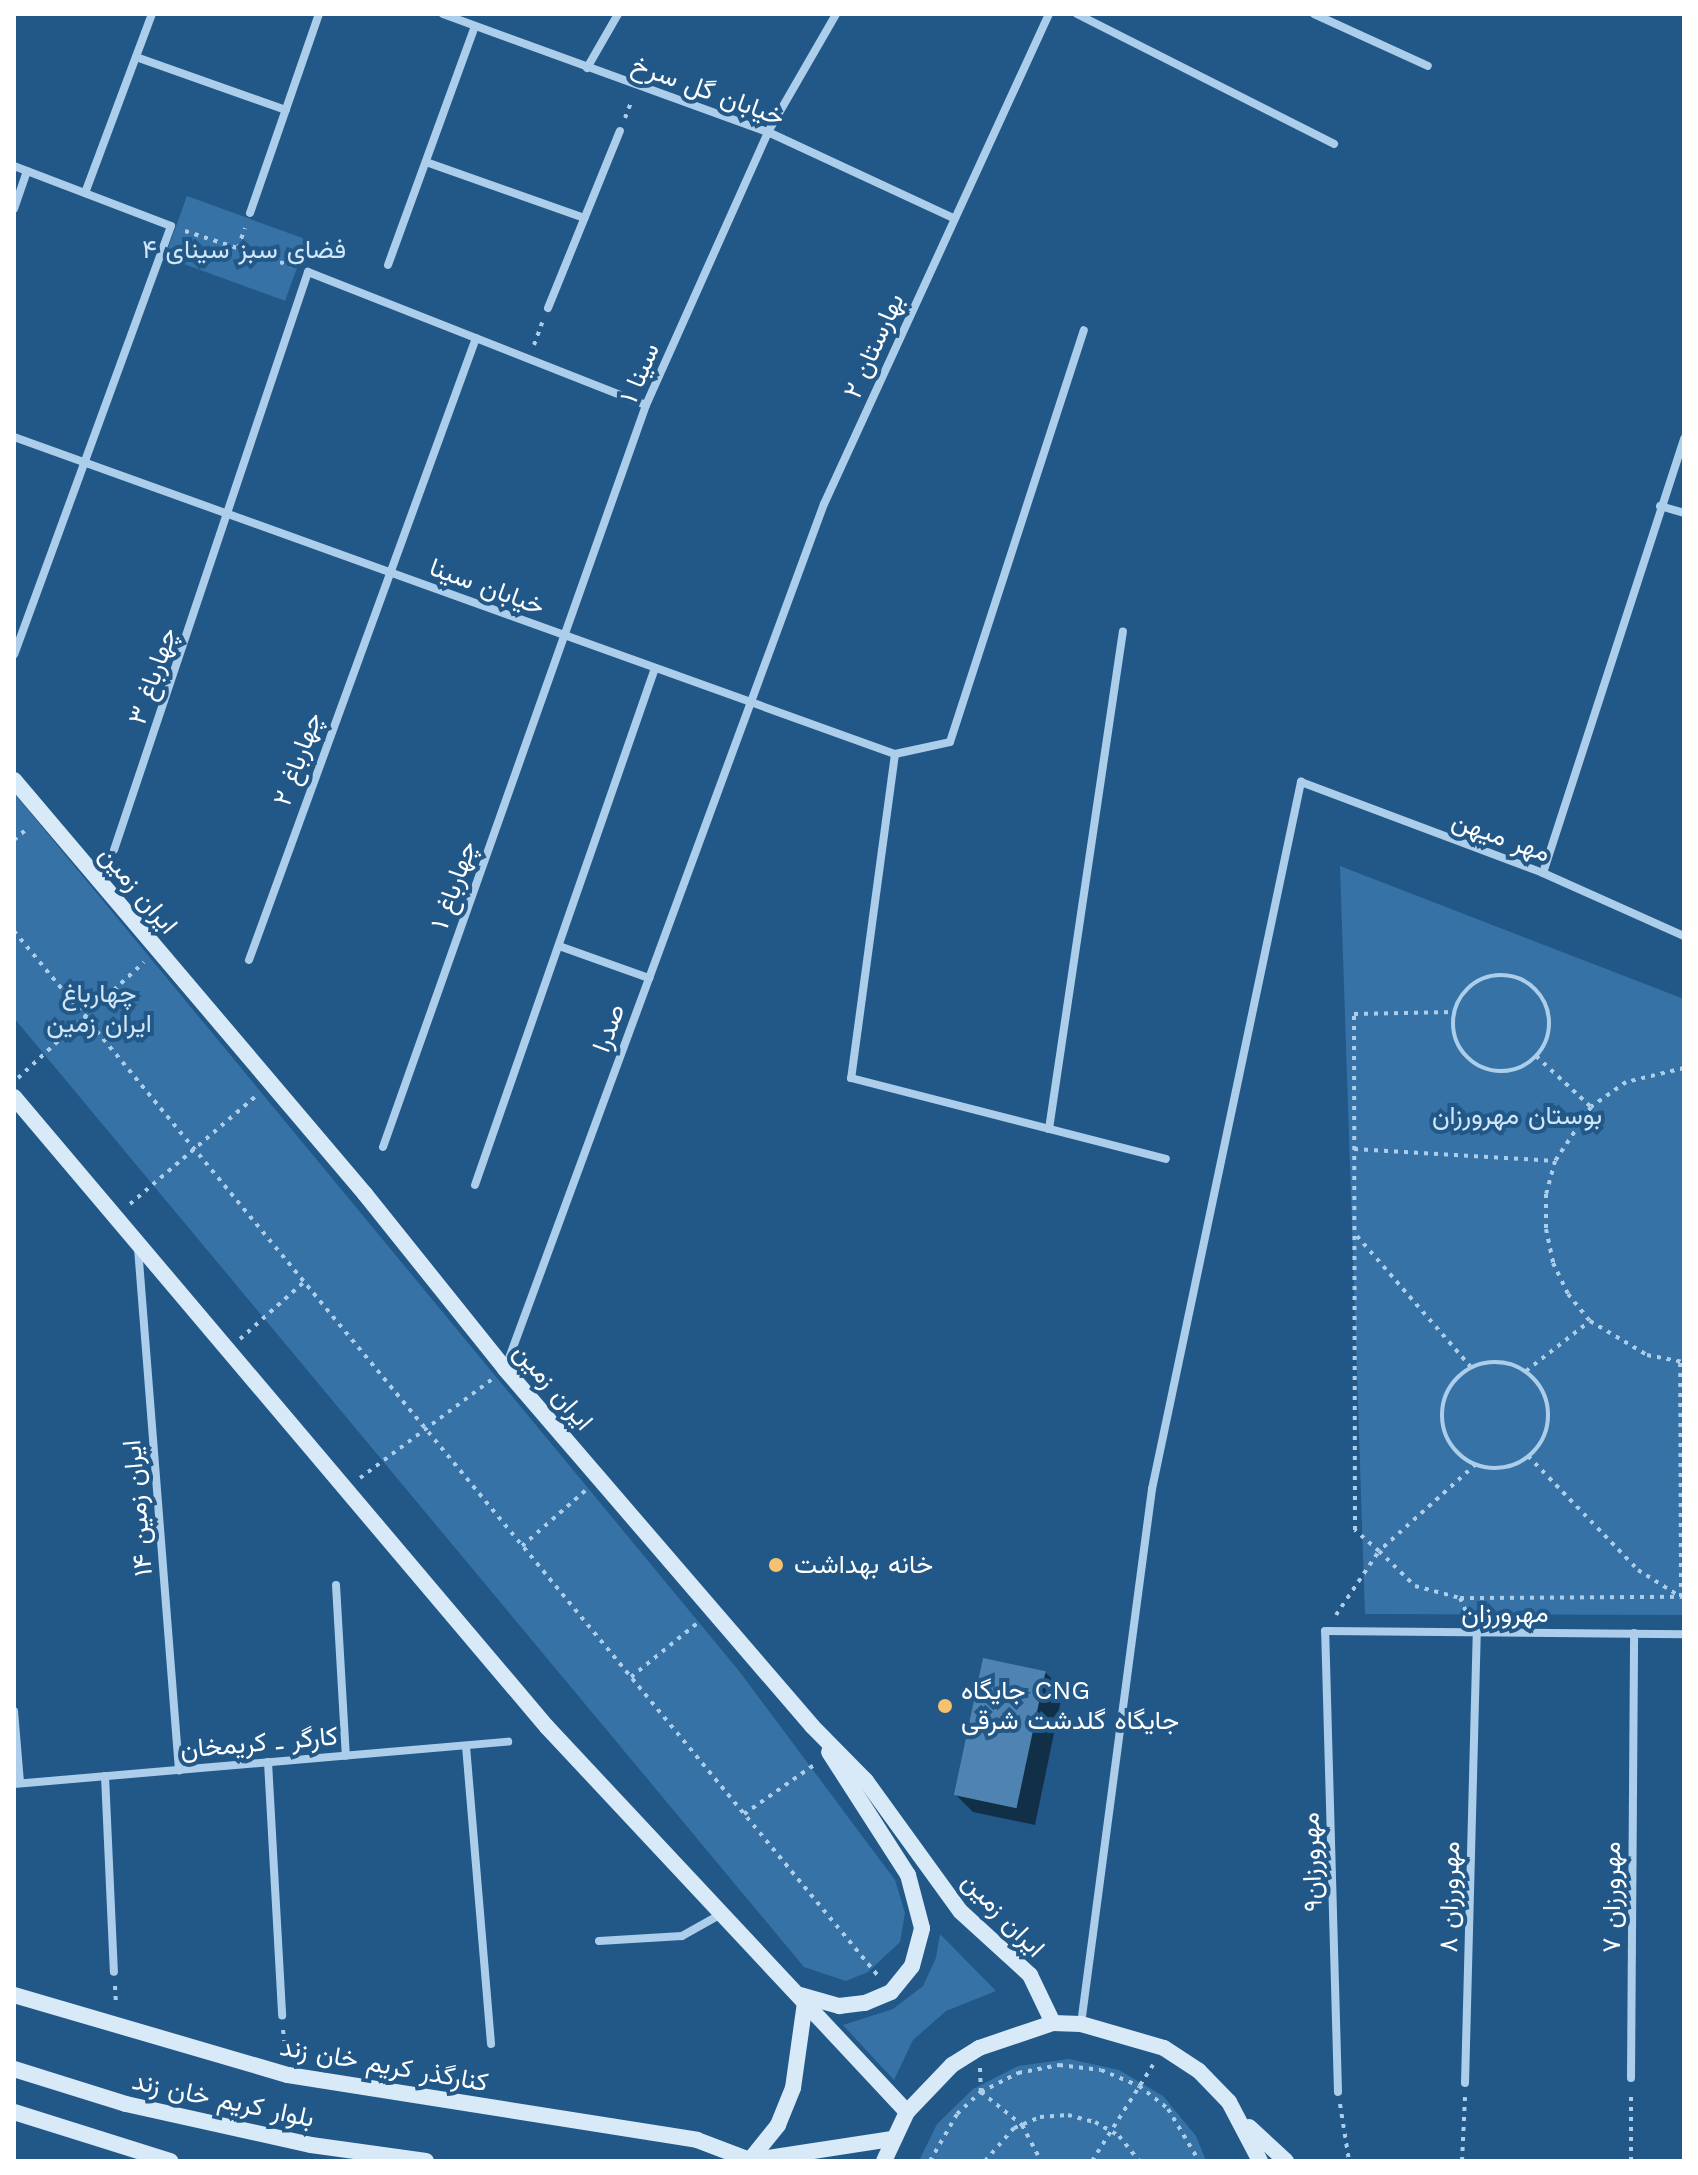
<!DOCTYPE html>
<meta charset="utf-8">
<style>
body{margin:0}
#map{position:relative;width:1698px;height:2175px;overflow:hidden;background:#225888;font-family:"Work Sans",Vazirmatn,sans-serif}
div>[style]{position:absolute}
.green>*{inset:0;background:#3672a5;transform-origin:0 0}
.shadow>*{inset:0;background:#0007}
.building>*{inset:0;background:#4f84b2;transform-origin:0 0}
.path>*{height:4px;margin-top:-2px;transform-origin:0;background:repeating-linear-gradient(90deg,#adceea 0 4px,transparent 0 10px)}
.path>.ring{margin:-2px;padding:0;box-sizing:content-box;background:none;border:4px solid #adceea;border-radius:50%}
.street>*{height:8px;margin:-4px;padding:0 4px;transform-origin:4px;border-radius:4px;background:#adceea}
.secondary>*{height:16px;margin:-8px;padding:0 8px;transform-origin:8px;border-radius:8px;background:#d8e9f8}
.dots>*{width:22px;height:22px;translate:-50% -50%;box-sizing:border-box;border:4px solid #225888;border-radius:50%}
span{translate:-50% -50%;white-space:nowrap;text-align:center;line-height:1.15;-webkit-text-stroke:8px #225888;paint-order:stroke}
.street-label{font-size:26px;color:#fff}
.park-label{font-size:26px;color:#d1e6f7}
.poi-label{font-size:26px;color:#fff}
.left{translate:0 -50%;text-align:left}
.frame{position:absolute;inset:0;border:16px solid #fff;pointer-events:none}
</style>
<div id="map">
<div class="green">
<div style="left:187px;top:196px;width:128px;height:65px;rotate:20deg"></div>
<div style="clip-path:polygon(14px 793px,739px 1671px,895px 1880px,905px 1913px,900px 1942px,868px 1972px,846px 1981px,804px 1967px,14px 1018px)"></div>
<div style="clip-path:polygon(1340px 866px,1684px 999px,1684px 1615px,1365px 1614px)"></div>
<div style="clip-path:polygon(940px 1934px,996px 1991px,946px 2011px,913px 2040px,894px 2080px,843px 2025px,893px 2009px,923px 1986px,936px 1958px)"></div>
<div style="clip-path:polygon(1069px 2059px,1119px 2070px,1163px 2096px,1196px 2136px,1206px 2161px,919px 2161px,937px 2124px,973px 2089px,1018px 2066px)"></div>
</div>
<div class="shadow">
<div style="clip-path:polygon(1046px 1673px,1063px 1690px,1035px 1825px,973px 1812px,956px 1795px)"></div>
</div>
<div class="building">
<div style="left:983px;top:1658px;width:64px;height:140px;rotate:12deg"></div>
</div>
<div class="path">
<div style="left:625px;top:118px;width:19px;rotate:-69deg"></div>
<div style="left:185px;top:231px;width:116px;rotate:18.1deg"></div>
<div style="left:238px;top:248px;width:21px;rotate:-71deg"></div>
<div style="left:534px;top:345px;width:27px;rotate:-70deg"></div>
<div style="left:14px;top:840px;width:20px;rotate:-41deg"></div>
<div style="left:14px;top:931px;width:1357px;rotate:50.41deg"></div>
<div class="ring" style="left:1453px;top:975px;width:92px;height:92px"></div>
<div style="left:1536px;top:1056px;width:75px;rotate:42.8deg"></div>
<div style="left:1684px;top:1068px;width:60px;rotate:166.4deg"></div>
<div style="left:1626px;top:1082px;width:43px;rotate:144.5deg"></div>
<div style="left:1591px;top:1107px;width:65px;rotate:123.7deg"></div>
<div style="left:1555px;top:1161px;width:34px;rotate:105deg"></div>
<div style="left:1546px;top:1194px;width:35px;rotate:90deg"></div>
<div style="left:1546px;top:1229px;width:35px;rotate:78deg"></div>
<div style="left:1553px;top:1263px;width:34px;rotate:64deg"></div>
<div style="left:1568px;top:1294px;width:35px;rotate:51deg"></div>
<div style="left:1590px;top:1321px;width:66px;rotate:30.8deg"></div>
<div style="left:1647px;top:1355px;width:38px;rotate:11deg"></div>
<div style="left:18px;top:1078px;width:171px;rotate:-42.6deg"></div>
<div style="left:1354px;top:1149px;width:201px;rotate:3.4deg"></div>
<div style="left:130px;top:1204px;width:167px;rotate:-40.6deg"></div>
<div style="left:1357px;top:1236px;width:174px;rotate:49deg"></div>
<div style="left:240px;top:1339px;width:86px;rotate:-41.7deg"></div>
<div class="ring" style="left:1442px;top:1362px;width:102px;height:102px"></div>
<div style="left:1526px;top:1371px;width:81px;rotate:-38deg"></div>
<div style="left:1528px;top:1456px;width:158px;rotate:46deg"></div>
<div style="left:1638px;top:1570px;width:51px;rotate:32.1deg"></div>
<div style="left:1681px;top:1597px;width:235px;rotate:-90.2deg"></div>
<div style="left:1476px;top:1464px;width:130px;rotate:138.1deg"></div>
<div style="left:1379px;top:1551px;width:50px;rotate:44.2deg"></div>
<div style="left:1415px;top:1586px;width:47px;rotate:14.9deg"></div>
<div style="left:1460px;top:1598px;width:224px;rotate:-0.3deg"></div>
<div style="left:360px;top:1478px;width:164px;rotate:-36.8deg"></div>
<div style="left:522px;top:1546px;width:85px;rotate:-41.2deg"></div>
<div style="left:1460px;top:1598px;width:22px;rotate:66deg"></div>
<div style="left:1336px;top:1615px;width:77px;rotate:-56.1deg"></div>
<div style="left:1379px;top:1551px;width:32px;rotate:-139deg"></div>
<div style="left:1355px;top:1530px;width:516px;rotate:-90.11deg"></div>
<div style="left:1354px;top:1014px;width:100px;rotate:-1.1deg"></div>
<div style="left:631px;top:1677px;width:89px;rotate:-39.1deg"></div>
<div style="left:744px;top:1814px;width:85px;rotate:-35deg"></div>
<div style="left:115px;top:1986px;width:19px;rotate:87deg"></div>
<div style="left:283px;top:2030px;width:24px;rotate:83deg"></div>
<div style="left:980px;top:2068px;width:24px;rotate:88deg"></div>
<div style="left:981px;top:2092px;width:53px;rotate:38.8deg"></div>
<div style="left:1022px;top:2125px;width:41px;rotate:62.2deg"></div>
<div style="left:1340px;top:2104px;width:58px;rotate:81deg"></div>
<div style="left:930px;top:2161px;width:54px;rotate:-60.1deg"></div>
<div style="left:957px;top:2114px;width:33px;rotate:-43deg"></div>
<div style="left:981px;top:2092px;width:42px;rotate:-27.2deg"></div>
<div style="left:1018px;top:2073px;width:42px;rotate:-11deg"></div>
<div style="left:1059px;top:2065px;width:42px;rotate:6.8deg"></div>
<div style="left:1101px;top:2070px;width:41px;rotate:22.8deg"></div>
<div style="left:1139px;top:2086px;width:37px;rotate:38deg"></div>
<div style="left:1168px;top:2109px;width:61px;rotate:59.2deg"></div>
<div style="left:985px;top:2161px;width:44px;rotate:-48.7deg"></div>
<div style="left:1014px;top:2128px;width:28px;rotate:-23deg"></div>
<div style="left:1040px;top:2117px;width:28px;rotate:-4deg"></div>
<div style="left:1068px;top:2115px;width:28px;rotate:15deg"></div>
<div style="left:1095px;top:2122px;width:28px;rotate:30deg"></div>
<div style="left:1119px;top:2136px;width:32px;rotate:51deg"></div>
<div style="left:1092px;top:2161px;width:114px;rotate:-57.6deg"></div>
<div style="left:1462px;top:2161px;width:64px;rotate:-87.3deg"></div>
<div style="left:1631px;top:2161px;width:68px;rotate:-90deg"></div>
</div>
<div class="street">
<div style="left:443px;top:14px;width:346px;rotate:20deg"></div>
<div style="left:768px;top:132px;width:204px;rotate:24.9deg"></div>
<div style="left:1077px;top:14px;width:288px;rotate:26.8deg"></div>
<div style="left:1314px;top:14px;width:125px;rotate:24.5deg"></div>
<div style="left:136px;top:57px;width:159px;rotate:19.5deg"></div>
<div style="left:587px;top:68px;width:62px;rotate:-60.1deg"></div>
<div style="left:426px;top:162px;width:168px;rotate:19.5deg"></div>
<div style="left:14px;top:166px;width:168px;rotate:20.9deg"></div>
<div style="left:171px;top:226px;width:456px;rotate:110.1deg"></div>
<div style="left:85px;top:193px;width:191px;rotate:-69.5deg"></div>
<div style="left:14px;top:209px;width:40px;rotate:-71.1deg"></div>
<div style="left:250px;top:213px;width:211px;rotate:-70.9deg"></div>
<div style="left:388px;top:265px;width:254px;rotate:-70deg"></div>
<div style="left:548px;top:308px;width:191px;rotate:-67.9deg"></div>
<div style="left:14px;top:437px;width:936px;rotate:19.79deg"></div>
<div style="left:895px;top:754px;width:56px;rotate:-12.3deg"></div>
<div style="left:950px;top:742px;width:433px;rotate:-72deg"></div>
<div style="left:1660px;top:506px;width:25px;rotate:16deg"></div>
<div style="left:895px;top:754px;width:327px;rotate:97.7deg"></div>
<div style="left:851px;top:1078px;width:325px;rotate:14.4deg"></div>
<div style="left:114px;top:850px;width:610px;rotate:-71.45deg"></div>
<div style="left:308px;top:272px;width:363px;rotate:21.5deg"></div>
<div style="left:1543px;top:873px;width:457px;rotate:-72deg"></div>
<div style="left:559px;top:946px;width:96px;rotate:19.6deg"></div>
<div style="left:249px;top:960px;width:662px;rotate:-69.95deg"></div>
<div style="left:1049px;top:1129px;width:503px;rotate:-81.55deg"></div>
<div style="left:383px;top:1147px;width:787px;rotate:-70.48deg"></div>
<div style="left:646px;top:405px;width:299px;rotate:-65.9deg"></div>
<div style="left:768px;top:132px;width:136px;rotate:-60deg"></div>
<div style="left:475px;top:1185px;width:547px;rotate:-70.8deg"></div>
<div style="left:138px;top:1248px;width:524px;rotate:85.51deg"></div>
<div style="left:505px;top:1369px;width:922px;rotate:-69.76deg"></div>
<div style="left:824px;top:504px;width:539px;rotate:-65.34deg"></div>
<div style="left:336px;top:1585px;width:171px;rotate:86.7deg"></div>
<div style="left:14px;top:1711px;width:72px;rotate:85.2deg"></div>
<div style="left:466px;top:1746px;width:299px;rotate:85.2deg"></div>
<div style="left:268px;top:1762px;width:254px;rotate:86.8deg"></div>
<div style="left:105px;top:1776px;width:196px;rotate:87.4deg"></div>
<div style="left:14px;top:1784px;width:496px;rotate:-4.9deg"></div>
<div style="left:599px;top:1941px;width:83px;rotate:-3.4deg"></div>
<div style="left:682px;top:1936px;width:45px;rotate:-29.4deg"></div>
<div style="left:1081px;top:2024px;width:540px;rotate:-82.44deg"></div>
<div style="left:1152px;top:1489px;width:723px;rotate:-78.1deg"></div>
<div style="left:1301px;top:782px;width:259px;rotate:20.6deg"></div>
<div style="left:1543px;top:873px;width:154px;rotate:24.1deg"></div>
<div style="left:1631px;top:2078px;width:445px;rotate:-89.6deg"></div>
<div style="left:1465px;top:2083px;width:448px;rotate:-88.5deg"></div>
<div style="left:1338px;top:2092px;width:461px;rotate:-91.6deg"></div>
<div style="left:1325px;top:1631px;width:359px;rotate:0.5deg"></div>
</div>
<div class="secondary">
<div style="left:14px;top:780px;width:543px;rotate:49.71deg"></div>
<div style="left:365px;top:1194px;width:224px;rotate:51.3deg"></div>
<div style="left:505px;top:1369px;width:471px;rotate:49.3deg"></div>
<div style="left:812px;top:1726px;width:77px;rotate:45.5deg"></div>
<div style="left:866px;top:1781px;width:160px;rotate:54.1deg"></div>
<div style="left:960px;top:1911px;width:95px;rotate:42.4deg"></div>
<div style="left:1030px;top:1975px;width:53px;rotate:64.4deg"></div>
<div style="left:14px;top:1097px;width:825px;rotate:49.77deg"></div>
<div style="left:547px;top:1727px;width:527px;rotate:46.92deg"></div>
<div style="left:14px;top:1995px;width:285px;rotate:16.3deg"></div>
<div style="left:288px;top:2075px;width:414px;rotate:9deg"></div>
<div style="left:697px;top:2140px;width:57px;rotate:20.7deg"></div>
<div style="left:750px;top:2160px;width:45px;rotate:-51.3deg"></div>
<div style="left:778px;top:2125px;width:40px;rotate:-68deg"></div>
<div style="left:793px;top:2088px;width:86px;rotate:-82deg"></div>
<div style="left:800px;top:1995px;width:41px;rotate:15.8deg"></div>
<div style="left:839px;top:2006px;width:26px;rotate:-7deg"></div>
<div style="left:865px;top:2003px;width:28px;rotate:-23deg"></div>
<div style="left:891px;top:1992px;width:33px;rotate:-51deg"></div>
<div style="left:912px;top:1966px;width:39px;rotate:-75deg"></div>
<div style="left:922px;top:1928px;width:55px;rotate:-104.8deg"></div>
<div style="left:908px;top:1875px;width:146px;rotate:-122.7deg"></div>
<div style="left:14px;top:2069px;width:117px;rotate:17.4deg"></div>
<div style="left:126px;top:2104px;width:189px;rotate:12.5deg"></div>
<div style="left:311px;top:2145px;width:116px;rotate:7.9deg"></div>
<div style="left:14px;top:2112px;width:164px;rotate:17.4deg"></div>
<div style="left:1249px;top:2127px;width:50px;rotate:42.6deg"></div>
<div style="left:748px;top:2161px;width:146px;rotate:-8.7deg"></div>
<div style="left:884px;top:2161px;width:54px;rotate:-64.9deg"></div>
<div style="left:907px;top:2112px;width:65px;rotate:-46.2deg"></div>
<div style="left:952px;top:2065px;width:32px;rotate:-32deg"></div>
<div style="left:979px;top:2048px;width:78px;rotate:-18.7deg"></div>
<div style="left:1053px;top:2023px;width:28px;rotate:2deg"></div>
<div style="left:1081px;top:2024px;width:86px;rotate:16.1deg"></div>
<div style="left:1164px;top:2048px;width:42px;rotate:33.3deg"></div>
<div style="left:1199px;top:2071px;width:43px;rotate:45.9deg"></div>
<div style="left:1229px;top:2102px;width:67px;rotate:62.3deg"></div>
</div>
<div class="dots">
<div style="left:776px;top:1565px;background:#f6c26f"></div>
<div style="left:945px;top:1706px;background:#f6c26f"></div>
</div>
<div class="street-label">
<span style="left:708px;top:91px;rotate:20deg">خیابان گل سرخ</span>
<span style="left:874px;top:346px;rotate:-66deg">بهارستان ۲</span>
<span style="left:640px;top:373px;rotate:-67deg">سینا ۱</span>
<span style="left:487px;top:587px;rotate:20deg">خیابان سینا</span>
<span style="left:153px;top:676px;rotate:-71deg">چهارباغ ۳</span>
<span style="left:298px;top:759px;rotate:-70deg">چهارباغ ۲</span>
<span style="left:1501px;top:837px;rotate:20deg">مهر میهن</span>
<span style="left:454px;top:885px;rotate:-71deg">چهارباغ ۱</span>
<span style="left:138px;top:890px;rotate:50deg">ایران زمین</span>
<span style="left:609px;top:1028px;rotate:-70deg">صدرا</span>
<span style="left:553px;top:1387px;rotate:49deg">ایران زمین</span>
<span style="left:138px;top:1508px;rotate:-95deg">ایران زمین ۱۴</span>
<span style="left:1505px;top:1614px">مهرورزان</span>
<span style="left:259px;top:1743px;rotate:-5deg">کارگر ـ کریمخان</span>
<span style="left:1312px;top:1862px;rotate:-92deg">مهرورزان۹</span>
<span style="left:1450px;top:1897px;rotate:-89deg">مهرورزان ۸</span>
<span style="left:1612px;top:1897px;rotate:-90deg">مهرورزان ۷</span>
<span style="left:1003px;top:1915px;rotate:46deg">ایران زمین</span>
<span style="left:384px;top:2065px;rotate:10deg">کنارگذر کریم خان زند</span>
<span style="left:223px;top:2100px;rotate:12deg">بلوار کریم خان زند</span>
</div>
<div class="park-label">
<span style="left:244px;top:250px">فضای سبز سینای ۴</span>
<span style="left:99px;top:1009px">چهارباغ<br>ایران زمین</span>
<span style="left:1517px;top:1116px">بوستان مهرورزان</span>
</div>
<div class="poi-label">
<span class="left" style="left:794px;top:1565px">خانه بهداشت</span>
<span class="left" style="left:961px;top:1706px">جایگاه CNG<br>جایگاه گلدشت شرقی</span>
</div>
<div class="frame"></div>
</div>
